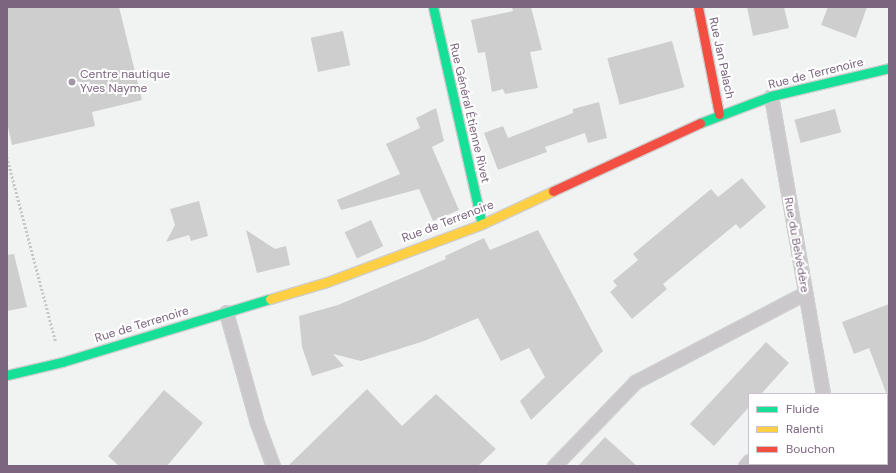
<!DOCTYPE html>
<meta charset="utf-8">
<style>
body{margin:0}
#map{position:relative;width:896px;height:473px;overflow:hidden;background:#f1f3f2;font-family:"DM Sans",sans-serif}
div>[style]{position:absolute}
.building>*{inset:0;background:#cececf;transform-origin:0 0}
.path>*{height:2.5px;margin-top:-1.25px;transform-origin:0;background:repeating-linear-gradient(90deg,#c7c6c8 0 2px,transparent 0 4px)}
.roads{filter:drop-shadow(1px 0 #cfcfd0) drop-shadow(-1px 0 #cfcfd0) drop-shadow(0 1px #cfcfd0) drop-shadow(0 -1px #cfcfd0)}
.lane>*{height:13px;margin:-6.5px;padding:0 6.5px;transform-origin:6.5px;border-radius:6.5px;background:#cac8cb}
.fast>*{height:9px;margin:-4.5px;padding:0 4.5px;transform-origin:4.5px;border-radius:4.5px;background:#16e098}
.slow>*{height:9px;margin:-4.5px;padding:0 4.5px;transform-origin:4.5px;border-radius:4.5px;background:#ffcf43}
.jam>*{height:9px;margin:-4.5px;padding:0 4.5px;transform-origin:4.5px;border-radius:4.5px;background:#f24e42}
.dots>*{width:11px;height:11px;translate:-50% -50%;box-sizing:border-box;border:2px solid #fff;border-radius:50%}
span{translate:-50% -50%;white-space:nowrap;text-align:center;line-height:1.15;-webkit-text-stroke:4px #fff;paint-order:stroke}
.street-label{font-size:12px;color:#7b657f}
.poi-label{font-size:12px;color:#7b657f}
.left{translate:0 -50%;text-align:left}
.frame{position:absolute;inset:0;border:8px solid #7b657f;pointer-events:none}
.legend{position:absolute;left:748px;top:393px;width:140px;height:72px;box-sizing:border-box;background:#fff;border:1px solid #cac1cc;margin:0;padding:5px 7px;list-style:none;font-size:12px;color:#7b657f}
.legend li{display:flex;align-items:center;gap:8px;height:20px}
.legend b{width:20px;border:1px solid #cac1cc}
</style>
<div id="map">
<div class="building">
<div style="clip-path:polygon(7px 7px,119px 7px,142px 100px,92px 112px,95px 126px,12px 145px,7px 123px)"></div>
<div style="clip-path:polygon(512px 7px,531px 7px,542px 50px,530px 52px,538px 88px,505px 94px,503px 89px,492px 92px,485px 52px,478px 53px,471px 20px,513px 11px)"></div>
<div style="clip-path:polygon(747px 7px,784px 7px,789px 28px,753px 36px)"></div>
<div style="clip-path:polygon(828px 7px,867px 7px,856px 38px,821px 25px)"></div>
<div style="left:343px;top:31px;width:35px;height:33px;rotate:78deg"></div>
<div style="left:672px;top:41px;width:48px;height:67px;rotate:75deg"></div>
<div style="clip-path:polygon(599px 102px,607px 138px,588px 143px,585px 133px,545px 147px,547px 152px,498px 170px,484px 133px,503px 126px,508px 138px,573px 113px,573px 109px)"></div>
<div style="clip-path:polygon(436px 108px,444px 141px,432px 147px,459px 210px,433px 221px,419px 189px,341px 210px,337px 200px,400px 174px,386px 144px,420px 128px,416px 118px)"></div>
<div style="left:835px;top:109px;width:24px;height:42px;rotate:75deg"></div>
<div style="clip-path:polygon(742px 178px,766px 207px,740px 229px,736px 224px,663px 284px,667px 289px,632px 319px,610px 292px,617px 286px,613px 281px,638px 260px,633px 254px,711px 189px,718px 197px)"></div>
<div style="clip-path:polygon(199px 201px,208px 236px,191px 241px,189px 235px,166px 242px,175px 225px,170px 209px)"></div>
<div style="left:371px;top:220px;width:29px;height:29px;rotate:65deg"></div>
<div style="clip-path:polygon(246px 230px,275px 249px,286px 246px,290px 265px,257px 273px)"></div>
<div style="clip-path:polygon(538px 230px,603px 351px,531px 420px,520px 401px,545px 377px,529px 348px,501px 361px,478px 318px,424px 341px,361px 361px,333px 354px,344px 366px,312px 376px,302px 347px,299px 316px,338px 305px,383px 286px,446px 259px,445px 256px,484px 238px,490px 250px)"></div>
<div style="clip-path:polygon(14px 254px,27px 307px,7px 311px,7px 255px)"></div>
<div style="clip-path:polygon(889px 304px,889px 394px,887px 395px,869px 348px,854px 354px,842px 322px)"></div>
<div style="clip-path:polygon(766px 342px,789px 363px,761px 394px,749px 394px,749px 407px,714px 446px,690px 424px)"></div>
<div style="clip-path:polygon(367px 389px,402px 426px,436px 394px,496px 449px,478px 466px,288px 466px)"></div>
<div style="clip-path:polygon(164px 390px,203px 423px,167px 466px,119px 466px,108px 456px)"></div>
<div style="clip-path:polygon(605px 437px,637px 466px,578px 466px)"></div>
</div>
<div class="path">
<div style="left:7px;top:157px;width:191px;rotate:75.2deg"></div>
</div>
<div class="roads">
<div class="lane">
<div style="left:771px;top:96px;width:303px;rotate:80.1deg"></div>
<div style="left:226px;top:312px;width:115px;rotate:74.4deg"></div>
<div style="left:257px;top:423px;width:46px;rotate:69.6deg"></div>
<div style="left:835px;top:464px;width:2px;rotate:90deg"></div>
<div style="left:554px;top:466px;width:117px;rotate:-46deg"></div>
<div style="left:635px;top:382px;width:192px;rotate:-27.6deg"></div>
<div style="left:745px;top:466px;width:6px;rotate:-51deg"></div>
</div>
<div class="fast">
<div style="left:433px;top:7px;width:222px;rotate:77.3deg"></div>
<div style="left:700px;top:123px;width:76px;rotate:-20.8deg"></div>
<div style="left:771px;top:96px;width:121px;rotate:-13.3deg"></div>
<div style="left:7px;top:375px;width:57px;rotate:-13.3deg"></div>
<div style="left:62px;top:362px;width:217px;rotate:-16.9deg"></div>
</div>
<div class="slow">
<div style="left:270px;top:299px;width:59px;rotate:-16.6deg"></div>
<div style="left:327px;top:282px;width:165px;rotate:-20.5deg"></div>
<div style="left:482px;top:224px;width:78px;rotate:-24.9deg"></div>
</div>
<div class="jam">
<div style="left:698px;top:7px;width:109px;rotate:78.9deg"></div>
<div style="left:553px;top:191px;width:162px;rotate:-24.8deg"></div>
</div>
</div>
<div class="dots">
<div style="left:72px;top:82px;background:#a497a7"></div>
</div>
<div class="street-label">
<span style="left:721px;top:58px;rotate:78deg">Rue Jan Palach</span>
<span style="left:816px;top:74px;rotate:-14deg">Rue de Terrenoire</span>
<span style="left:469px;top:113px;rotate:77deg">Rue Général Étienne Rivet</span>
<span style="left:448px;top:222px;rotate:-21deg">Rue de Terrenoire</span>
<span style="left:796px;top:245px;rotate:80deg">Rue du Belvédère</span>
<span style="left:142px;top:325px;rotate:-17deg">Rue de Terrenoire</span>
</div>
<div class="poi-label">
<span class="left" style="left:80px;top:82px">Centre nautique<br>Yves Nayme</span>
</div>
<div class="frame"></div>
<ul class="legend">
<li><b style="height:5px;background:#16e098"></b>Fluide</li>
<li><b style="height:5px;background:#ffcf43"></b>Ralenti</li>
<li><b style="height:5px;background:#f24e42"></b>Bouchon</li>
</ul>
</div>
